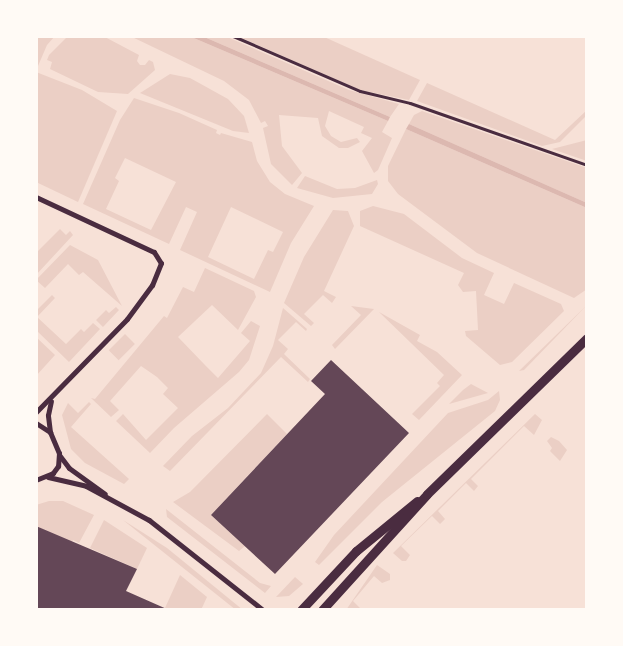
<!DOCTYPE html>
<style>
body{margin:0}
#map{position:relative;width:623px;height:646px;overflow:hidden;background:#f7e1d7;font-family:"Varela Round",sans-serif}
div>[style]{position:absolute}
.green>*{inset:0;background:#ebcfc5;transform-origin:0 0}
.water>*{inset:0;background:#dcb8b0}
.building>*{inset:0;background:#644757}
.path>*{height:3px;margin:-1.5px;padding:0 1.5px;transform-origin:1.5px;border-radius:1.5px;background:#4a2c40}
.minor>*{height:5px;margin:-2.5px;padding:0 2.5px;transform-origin:2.5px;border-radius:2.5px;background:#4a2c40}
.tertiary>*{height:9px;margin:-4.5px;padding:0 4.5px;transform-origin:4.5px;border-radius:4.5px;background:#4a2c40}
span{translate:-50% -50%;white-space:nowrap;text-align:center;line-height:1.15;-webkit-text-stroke:5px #fffaf5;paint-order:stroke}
.frame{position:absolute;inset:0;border:38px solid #fffaf5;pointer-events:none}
</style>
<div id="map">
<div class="green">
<div style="clip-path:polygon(36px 36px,55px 36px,47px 45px,38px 66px)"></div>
<div style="clip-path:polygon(68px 36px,103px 36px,139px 55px,137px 61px,140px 65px,145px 65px,149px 60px,153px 62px,155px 70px,128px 94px,98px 92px,50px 69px,52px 62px,47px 60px,49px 55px)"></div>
<div style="clip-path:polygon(130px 36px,189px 36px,388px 121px,382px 132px,392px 138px,378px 170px,374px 173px,362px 151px,372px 138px,361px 133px,364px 127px,329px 111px,325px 126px,331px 136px,341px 142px,357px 138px,360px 142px,348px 148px,339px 148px,322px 136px,318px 118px,279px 115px,282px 146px,302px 173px,292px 185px,271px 164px,263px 128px,268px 126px,265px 121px,261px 123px,249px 100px,224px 81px)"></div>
<div style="clip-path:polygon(202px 36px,225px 36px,349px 90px,399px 104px,390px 117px)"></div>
<div style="clip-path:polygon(237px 36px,322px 36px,420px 80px,409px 100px,360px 90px)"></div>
<div style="clip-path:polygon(36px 72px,82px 90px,117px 111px,78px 202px,36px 182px)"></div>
<div style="clip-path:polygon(170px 74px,190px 78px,228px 99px,244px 116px,249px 133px,233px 131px,140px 93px)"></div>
<div style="clip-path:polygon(427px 83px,555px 140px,587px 110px,587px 115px,560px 142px,542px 146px,417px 101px)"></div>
<div style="clip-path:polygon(evenodd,134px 98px,179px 113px,217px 130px,216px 133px,220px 135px,221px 133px,252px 142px,257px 161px,270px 182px,285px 194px,314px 206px,291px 243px,270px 292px,180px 250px,197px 212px,186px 207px,169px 244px,83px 204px,120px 120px,134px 98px,125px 158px,176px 182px,151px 230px,106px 209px,119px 181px,115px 178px,125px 158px,134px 98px,231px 207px,283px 232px,273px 252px,268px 250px,254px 279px,208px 257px,231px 207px)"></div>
<div style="clip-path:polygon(422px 111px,587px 168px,587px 203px,409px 124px,414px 115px)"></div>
<div style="clip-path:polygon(406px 129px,587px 208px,587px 289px,574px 298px,477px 253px,398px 194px,388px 181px,388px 166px)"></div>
<div style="clip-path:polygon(587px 140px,587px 161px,552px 149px)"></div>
<div style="clip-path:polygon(305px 176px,337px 189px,355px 188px,377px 180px,378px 184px,372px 194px,333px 198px,297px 188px)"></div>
<div style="clip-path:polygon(373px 206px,404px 214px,462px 258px,494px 273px,484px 295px,504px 304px,514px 283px,561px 304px,564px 311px,512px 362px,500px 365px,466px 336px,465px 331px,478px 330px,476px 291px,463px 292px,458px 285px,464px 273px,360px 226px,360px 211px)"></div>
<div style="clip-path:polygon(333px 210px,348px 211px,354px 226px,324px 291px,336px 297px,332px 303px,323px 295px,304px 314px,314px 323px,311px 326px,284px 303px,304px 257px)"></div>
<div style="clip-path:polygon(60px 229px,66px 235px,70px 231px,73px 235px,36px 275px,36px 253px)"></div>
<div style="clip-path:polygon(70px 245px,98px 260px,122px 306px,83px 272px,79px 275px,68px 264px,45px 288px,36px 280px)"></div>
<div style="clip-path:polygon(205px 268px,254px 291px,256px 297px,238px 330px,212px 305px,178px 337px,204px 364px,218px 378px,250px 341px,241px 333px,251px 321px,260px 326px,249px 360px,239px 372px,174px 428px,150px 453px,116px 421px,123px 414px,146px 440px,178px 408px,163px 394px,168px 388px,157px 377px,141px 366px,110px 401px,119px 410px,111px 417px,91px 398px,95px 399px,164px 316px,167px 318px,183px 287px,194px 292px)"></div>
<div style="clip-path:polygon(52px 295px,55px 298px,37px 317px,66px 344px,81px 329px,84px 332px,93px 323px,100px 329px,69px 362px,36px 330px,36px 311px)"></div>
<div style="clip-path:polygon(587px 305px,524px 370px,519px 371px)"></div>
<div style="clip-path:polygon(351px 306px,374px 309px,335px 349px,332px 345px,361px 315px)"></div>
<div style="clip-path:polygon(116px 307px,119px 310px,103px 327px,96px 320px,106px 310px,109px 313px)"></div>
<div style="clip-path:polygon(283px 308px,307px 329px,306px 331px,296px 322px,278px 340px,288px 349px,284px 354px,310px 379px,308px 382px,281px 357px,170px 471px,163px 466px,192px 436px,228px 408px,261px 373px,273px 346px)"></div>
<div style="clip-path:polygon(379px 312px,420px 335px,417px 341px,437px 352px,462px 375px,419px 420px,412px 414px,440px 386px,437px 383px,444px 375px)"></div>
<div style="left:125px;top:334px;width:14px;height:23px;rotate:45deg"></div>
<div style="clip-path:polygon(36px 337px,55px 355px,36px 376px)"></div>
<div style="clip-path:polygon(471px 384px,488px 393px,449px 404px,463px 390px)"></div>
<div style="clip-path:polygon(499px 391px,500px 400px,495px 411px,382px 502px,319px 565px,315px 562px,334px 535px,448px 413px,488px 400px)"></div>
<div style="clip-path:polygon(89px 402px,91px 404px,71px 427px,129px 479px,124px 484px,85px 463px,71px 449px,62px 415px,68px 403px,78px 413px)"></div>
<div style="clip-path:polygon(267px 414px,287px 434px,211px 515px,245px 546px,239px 551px,173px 502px,190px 492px)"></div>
<div style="clip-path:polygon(535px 414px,542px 420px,534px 435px,524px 426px,471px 479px,478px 486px,474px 491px,466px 483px,438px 511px,445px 519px,440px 524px,432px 516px,401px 546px,410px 555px,406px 561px,402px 561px,393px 553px)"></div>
<div style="clip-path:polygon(551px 437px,559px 441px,567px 450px,560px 461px,550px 451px,552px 448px,547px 441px)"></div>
<div style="clip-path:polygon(49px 501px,63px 501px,94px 515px,79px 543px,73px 540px,71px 543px,36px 526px,36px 505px)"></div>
<div style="clip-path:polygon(166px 509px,260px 583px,271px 586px,265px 593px,167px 517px)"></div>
<div style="clip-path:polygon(104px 520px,147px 548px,137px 569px,90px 548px)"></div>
<div style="clip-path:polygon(123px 520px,167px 548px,243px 610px,236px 610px)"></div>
<div style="clip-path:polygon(377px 565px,390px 574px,390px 580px,382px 583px,374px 576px,353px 601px,362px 610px,346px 610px)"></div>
<div style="clip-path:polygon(180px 575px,207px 597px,201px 610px,165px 608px)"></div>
<div style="clip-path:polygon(295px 577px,303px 584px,289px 596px,276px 597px)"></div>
</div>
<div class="water">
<div style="clip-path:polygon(189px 36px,202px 36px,390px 117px,388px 121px)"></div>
<div style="clip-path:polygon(409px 124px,587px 203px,587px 208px,406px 129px)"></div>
</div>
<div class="building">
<div style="clip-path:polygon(331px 360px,409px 433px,275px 574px,211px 515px,325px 394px,311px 381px)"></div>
<div style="clip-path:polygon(36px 526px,137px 569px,126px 591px,169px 610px,36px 610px)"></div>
</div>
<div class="path">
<div style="left:233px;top:36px;width:138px;rotate:23.4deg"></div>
<div style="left:360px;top:91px;width:51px;rotate:13.5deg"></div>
<div style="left:410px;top:103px;width:188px;rotate:19.3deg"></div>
</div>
<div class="minor">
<div style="left:36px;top:197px;width:130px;rotate:25deg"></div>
<div style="left:154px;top:252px;width:13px;rotate:58deg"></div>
<div style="left:161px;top:263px;width:24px;rotate:112deg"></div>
<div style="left:152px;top:285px;width:42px;rotate:126.3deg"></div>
<div style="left:127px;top:319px;width:130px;rotate:134.4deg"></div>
<div style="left:36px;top:423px;width:17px;rotate:33deg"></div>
<div style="left:50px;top:432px;width:23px;rotate:67deg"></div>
<div style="left:59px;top:453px;width:13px;rotate:94deg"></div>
<div style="left:58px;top:466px;width:9px;rotate:126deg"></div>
<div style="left:53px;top:473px;width:18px;rotate:158deg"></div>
<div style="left:50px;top:432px;width:17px;rotate:-97deg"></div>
<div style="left:48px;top:415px;width:14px;rotate:-78deg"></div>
<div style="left:60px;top:456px;width:15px;rotate:53deg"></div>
<div style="left:69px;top:468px;width:44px;rotate:35.8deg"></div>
<div style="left:48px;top:477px;width:39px;rotate:13deg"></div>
<div style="left:86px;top:486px;width:72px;rotate:28.4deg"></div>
<div style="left:149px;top:520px;width:145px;rotate:38.3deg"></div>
</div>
<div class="tertiary">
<div style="left:301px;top:610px;width:81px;rotate:-47deg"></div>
<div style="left:356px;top:551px;width:79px;rotate:-39.3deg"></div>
<div style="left:322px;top:610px;width:156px;rotate:-47.8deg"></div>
<div style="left:427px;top:494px;width:223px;rotate:-44.3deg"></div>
</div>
<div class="frame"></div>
</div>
